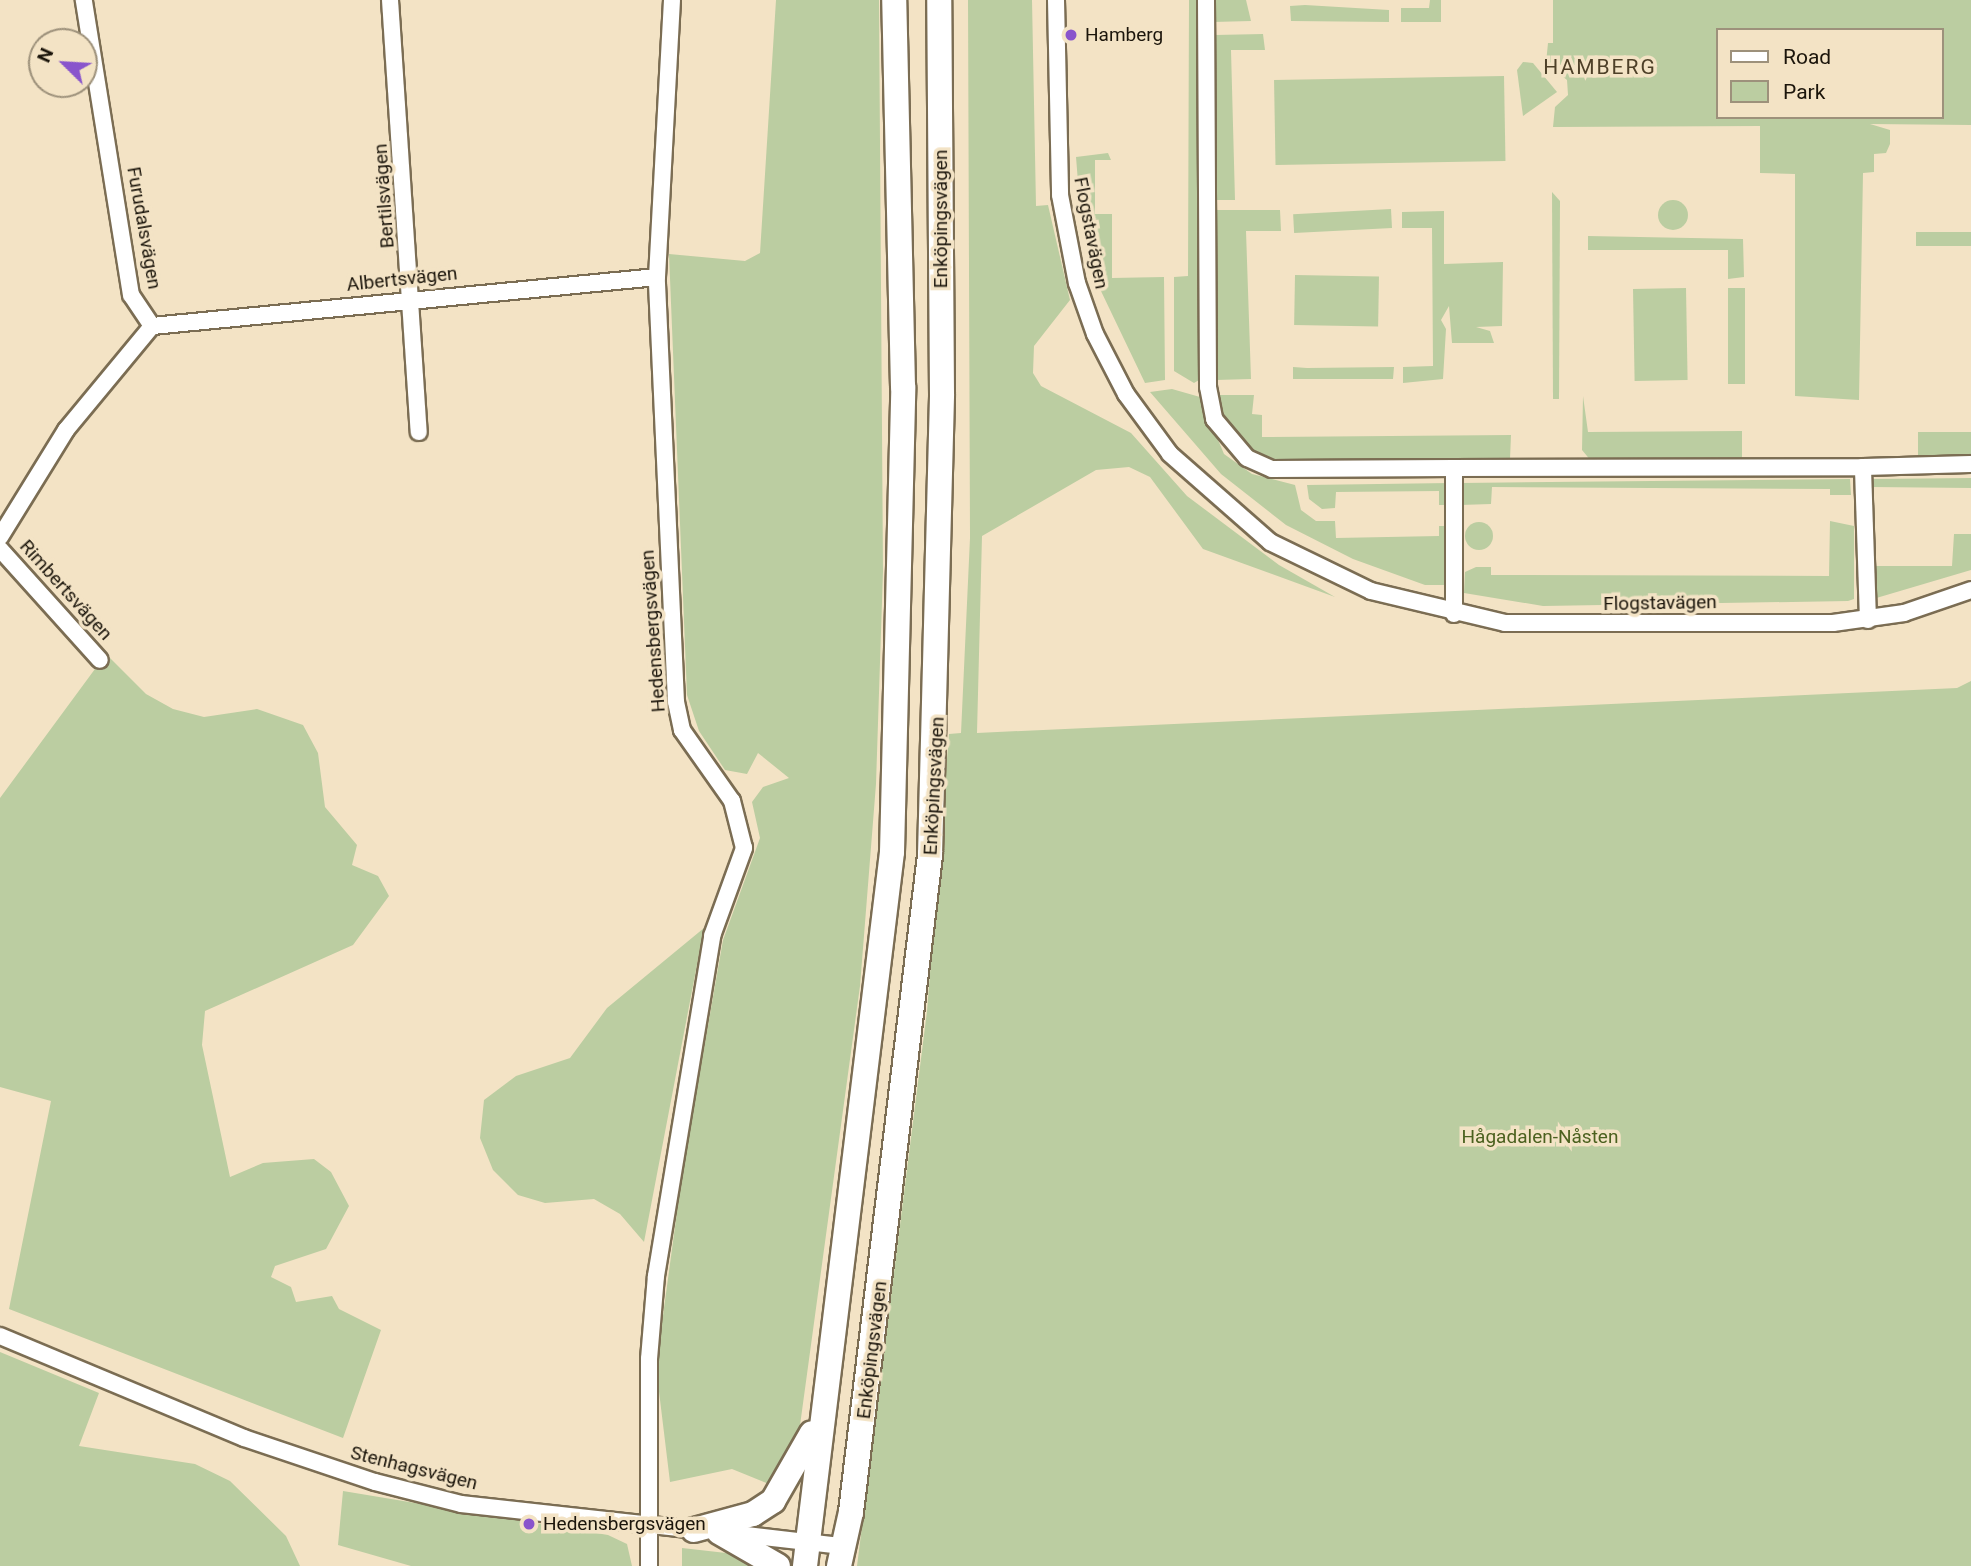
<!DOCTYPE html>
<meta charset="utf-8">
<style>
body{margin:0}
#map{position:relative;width:1971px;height:1566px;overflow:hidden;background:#f3e3c5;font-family:Roboto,sans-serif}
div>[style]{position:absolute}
.green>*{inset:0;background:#bbcda1;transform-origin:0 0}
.round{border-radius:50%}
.roads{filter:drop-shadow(2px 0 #7b6d53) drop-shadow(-2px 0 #7b6d53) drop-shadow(0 2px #7b6d53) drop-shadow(0 -2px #7b6d53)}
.minor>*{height:16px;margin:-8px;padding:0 8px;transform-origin:8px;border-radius:8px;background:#fff}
.primary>*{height:24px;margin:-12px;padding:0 12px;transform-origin:12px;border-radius:12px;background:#fff}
.dots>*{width:19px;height:19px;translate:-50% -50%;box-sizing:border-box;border:4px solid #f3e3c5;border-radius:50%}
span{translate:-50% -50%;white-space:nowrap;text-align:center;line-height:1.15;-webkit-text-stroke:7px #f3e3c5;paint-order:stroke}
.poi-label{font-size:19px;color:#1b150b}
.left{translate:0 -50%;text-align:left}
.street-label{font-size:19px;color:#1b150b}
.park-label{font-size:19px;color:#4b611f}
.neighbourhood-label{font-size:21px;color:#4e4028;letter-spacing:2px}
.legend{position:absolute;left:1716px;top:28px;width:228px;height:91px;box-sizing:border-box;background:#f3e3c5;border:2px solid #9d917b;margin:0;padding:9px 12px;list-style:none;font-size:21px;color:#1b150b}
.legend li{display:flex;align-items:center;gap:14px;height:35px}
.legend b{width:35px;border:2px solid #9d917b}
.north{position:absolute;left:28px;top:28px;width:70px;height:70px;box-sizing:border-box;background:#f3e3c5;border:2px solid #9d917b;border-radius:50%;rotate:294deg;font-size:19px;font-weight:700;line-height:28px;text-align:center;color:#1b150b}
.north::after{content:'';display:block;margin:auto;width:24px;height:32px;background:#8954cc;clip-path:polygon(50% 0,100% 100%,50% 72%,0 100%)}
</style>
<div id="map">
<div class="green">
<div style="clip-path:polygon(776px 0,879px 0,883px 571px,876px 784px,860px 986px,798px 1440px,774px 1486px,732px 1469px,670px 1482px,656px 1367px,683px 1168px,723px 940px,760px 838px,752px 802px,763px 787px,789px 778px,758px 753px,747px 774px,725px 770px,699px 731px,687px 695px,669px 254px,745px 261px,760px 253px)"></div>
<div style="clip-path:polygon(968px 0,1032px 0,1036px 206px,1048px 205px,1070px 300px,1034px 346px,1033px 373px,1041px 386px,1131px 433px,1187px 496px,1279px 565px,1335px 597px,1203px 549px,1150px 477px,1129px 467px,1096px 470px,982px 536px,977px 733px,1957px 688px,1971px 681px,1971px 1566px,857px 1566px,927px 1011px,949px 734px,961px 733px,970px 538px)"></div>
<div style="clip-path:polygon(1189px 0,1198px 0,1199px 380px,1194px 383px,1174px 371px,1174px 277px,1188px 276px)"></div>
<div style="clip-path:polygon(1213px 0,1246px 0,1251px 21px,1213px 22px)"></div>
<div style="clip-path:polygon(1430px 0,1441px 0,1441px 22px,1401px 22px,1401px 8px,1429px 8px)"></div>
<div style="clip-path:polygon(evenodd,1553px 0,1971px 0,1971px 125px,1870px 124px,1890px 130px,1890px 144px,1886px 153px,1874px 154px,1874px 172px,1863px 173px,1859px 400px,1795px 396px,1795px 174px,1760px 173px,1760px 126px,1553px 127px,1555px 107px,1568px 95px,1567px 80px,1546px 63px,1548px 43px,1553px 43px,1553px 0,1717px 30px,1941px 30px,1941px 117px,1717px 117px,1717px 30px)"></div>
<div style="clip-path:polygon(1305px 5px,1389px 10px,1389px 22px,1291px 21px,1290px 6px)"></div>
<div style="clip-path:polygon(1263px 34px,1265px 50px,1231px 50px,1235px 200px,1216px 200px,1215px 35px)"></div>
<div style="clip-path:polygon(1523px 62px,1533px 63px,1557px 92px,1523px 116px,1517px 70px)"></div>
<div style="left:1504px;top:76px;width:85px;height:230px;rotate:89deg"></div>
<div style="clip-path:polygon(1108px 153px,1111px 160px,1095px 160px,1095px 214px,1112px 214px,1112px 278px,1164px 277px,1165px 380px,1145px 383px,1100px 289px,1080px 207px,1076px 157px)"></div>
<div style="clip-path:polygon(1552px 192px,1560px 201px,1559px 399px,1553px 399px)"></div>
<div class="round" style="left:1658px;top:200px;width:30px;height:30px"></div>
<div style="left:1391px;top:209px;width:19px;height:98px;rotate:87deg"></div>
<div style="clip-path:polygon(1215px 210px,1280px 210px,1281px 231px,1246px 231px,1251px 379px,1216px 380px)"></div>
<div style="clip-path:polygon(1444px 211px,1444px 264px,1503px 262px,1502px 326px,1476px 327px,1490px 331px,1494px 343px,1452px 343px,1449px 306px,1441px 320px,1446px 329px,1443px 379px,1403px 383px,1403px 367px,1433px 366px,1432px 228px,1402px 228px,1402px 212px)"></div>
<div style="left:1971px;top:232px;width:14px;height:55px;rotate:90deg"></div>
<div style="clip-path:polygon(1588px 236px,1743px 239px,1744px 277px,1728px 279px,1728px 250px,1588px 250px)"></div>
<div style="left:1295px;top:275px;width:84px;height:50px;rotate:1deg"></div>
<div style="left:1686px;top:288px;width:92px;height:53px;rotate:89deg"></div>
<div style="left:1728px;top:288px;width:17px;height:96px"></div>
<div style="clip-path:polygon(1293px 367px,1307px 368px,1394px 367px,1393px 379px,1293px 379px)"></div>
<div style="clip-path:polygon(1172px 389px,1200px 397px,1224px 454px,1252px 474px,1295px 485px,1301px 510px,1316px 521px,1335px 521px,1336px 538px,1439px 536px,1439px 526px,1447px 526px,1447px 585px,1425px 585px,1353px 559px,1286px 525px,1221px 474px,1150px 392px)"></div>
<div style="clip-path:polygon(1219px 395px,1254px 395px,1252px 414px,1262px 415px,1262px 437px,1511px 435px,1510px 459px,1272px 461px,1245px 446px,1225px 421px)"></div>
<div style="clip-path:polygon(1583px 396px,1588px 432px,1742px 431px,1742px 459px,1592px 462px,1582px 450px)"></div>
<div style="left:1918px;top:432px;width:53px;height:26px"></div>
<div style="clip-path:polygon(1971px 478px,1971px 488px,1872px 487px,1872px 479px)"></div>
<div style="clip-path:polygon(1850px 479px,1851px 495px,1830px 495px,1830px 489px,1492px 487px,1491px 504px,1460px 505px,1462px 483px)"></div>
<div style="clip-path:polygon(1450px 483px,1450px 505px,1439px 505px,1439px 491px,1336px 492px,1335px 508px,1322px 509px,1309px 499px,1307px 485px)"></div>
<div style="clip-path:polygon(1830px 521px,1854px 526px,1854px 599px,1848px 601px,1543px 606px,1464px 593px,1465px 572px,1476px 567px,1491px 567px,1491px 575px,1829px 576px)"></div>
<div class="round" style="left:1465px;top:522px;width:28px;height:28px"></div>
<div style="clip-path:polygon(1954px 534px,1971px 534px,1971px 570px,1873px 599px,1875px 566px,1952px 566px)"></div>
<div style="clip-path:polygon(106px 654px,146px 694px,173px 709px,204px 717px,257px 709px,303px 725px,318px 753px,325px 807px,357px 845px,352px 865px,378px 876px,389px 896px,353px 945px,205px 1011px,202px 1045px,230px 1177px,263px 1163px,314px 1159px,331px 1172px,349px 1206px,326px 1249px,275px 1266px,271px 1277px,291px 1287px,296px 1302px,332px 1296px,339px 1309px,381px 1330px,343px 1438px,9px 1309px,51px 1101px,0 1087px,0 798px)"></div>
<div style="clip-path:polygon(704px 928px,644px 1242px,620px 1214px,594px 1199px,545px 1203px,518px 1195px,493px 1170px,480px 1138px,484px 1100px,516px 1076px,570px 1058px,607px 1008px)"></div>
<div style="clip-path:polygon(0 1352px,99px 1393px,79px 1446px,195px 1464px,230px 1481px,286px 1536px,300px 1566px,0 1566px)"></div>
<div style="clip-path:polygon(343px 1491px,608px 1535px,627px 1544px,632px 1566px,411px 1566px,338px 1545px)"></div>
<div style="clip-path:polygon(682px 1548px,735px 1554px,767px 1566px,682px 1566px)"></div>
</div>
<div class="roads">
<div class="minor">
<div style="left:390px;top:0;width:433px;rotate:86.2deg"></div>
<div style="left:1056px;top:0;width:195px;rotate:88.8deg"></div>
<div style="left:1060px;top:195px;width:90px;rotate:79.1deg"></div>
<div style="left:1077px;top:283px;width:54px;rotate:70.6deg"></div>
<div style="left:1095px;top:334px;width:68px;rotate:62.7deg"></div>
<div style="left:1126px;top:394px;width:74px;rotate:53.7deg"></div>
<div style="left:1170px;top:454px;width:133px;rotate:41.3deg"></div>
<div style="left:1270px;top:542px;width:112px;rotate:25.9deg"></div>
<div style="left:1371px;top:591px;width:138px;rotate:13.4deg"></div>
<div style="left:1505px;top:623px;width:328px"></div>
<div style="left:1833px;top:623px;width:72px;rotate:-8deg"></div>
<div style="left:1904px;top:613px;width:71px;rotate:-18.9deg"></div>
<div style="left:1206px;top:0;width:387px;rotate:89.7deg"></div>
<div style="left:1208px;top:387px;width:33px;rotate:79deg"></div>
<div style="left:1214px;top:419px;width:51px;rotate:49.8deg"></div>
<div style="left:1247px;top:458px;width:27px;rotate:24deg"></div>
<div style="left:1272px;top:469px;width:182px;rotate:-0.3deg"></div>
<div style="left:152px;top:326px;width:507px;rotate:-5.54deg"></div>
<div style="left:0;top:537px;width:126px;rotate:-58.3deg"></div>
<div style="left:66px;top:430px;width:135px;rotate:-50.4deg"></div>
<div style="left:152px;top:326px;width:37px;rotate:-124deg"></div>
<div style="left:131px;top:295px;width:299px;rotate:-99.1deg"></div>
<div style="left:0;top:549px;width:149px;rotate:48deg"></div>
<div style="left:1454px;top:614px;width:146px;rotate:-90deg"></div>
<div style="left:1454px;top:468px;width:409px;rotate:-0.1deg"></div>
<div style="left:1868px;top:620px;width:153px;rotate:-91.9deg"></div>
<div style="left:1863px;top:467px;width:108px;rotate:-1.6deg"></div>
<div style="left:0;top:1336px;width:264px;rotate:22.7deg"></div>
<div style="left:244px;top:1438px;width:138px;rotate:18.6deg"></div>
<div style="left:375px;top:1482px;width:89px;rotate:14.3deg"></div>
<div style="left:461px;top:1504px;width:244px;rotate:6.3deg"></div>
<div style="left:729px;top:1533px;width:114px;rotate:6.6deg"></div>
<div style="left:649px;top:1566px;width:207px;rotate:-90deg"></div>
<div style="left:649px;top:1359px;width:83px;rotate:-85.2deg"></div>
<div style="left:656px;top:1276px;width:345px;rotate:-80.6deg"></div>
<div style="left:712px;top:936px;width:94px;rotate:-70deg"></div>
<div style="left:744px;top:848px;width:49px;rotate:-104.3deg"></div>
<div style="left:732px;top:801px;width:87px;rotate:-125.2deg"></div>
<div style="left:682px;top:730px;width:29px;rotate:-102deg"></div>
<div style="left:676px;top:702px;width:425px;rotate:-92.6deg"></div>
<div style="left:657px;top:277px;width:277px;rotate:-86.9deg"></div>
</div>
<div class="primary">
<div style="left:694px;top:1530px;width:61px;rotate:-15.2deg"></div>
<div style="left:753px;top:1514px;width:24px;rotate:-33deg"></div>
<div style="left:773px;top:1501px;width:78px;rotate:-60.2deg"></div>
<div style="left:719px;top:1532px;width:68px;rotate:30deg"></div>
<div style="left:805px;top:1566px;width:719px;rotate:-83.05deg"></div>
<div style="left:892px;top:852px;width:465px;rotate:-88.6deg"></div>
<div style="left:903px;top:387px;width:387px;rotate:-91.3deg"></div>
<div style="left:839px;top:1566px;width:55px;rotate:-77.5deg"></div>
<div style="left:851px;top:1512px;width:662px;rotate:-83.14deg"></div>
<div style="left:930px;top:855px;width:461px;rotate:-88.5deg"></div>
<div style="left:942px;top:394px;width:394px;rotate:-90.4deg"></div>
</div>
</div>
<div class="dots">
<div style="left:1071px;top:35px;background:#8954cc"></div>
<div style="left:529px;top:1524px;background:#8954cc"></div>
</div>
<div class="poi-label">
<span class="left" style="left:1085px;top:35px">Hamberg</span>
<span class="left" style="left:543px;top:1524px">Hedensbergsvägen</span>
</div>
<div class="street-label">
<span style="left:384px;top:196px;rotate:-94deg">Bertilsvägen</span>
<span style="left:941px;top:219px;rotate:-90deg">Enköpingsvägen</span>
<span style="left:144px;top:228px;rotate:80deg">Furudalsvägen</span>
<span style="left:1091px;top:233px;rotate:79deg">Flogstavägen</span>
<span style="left:402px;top:279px;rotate:-6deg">Albertsvägen</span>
<span style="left:66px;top:590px;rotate:48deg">Rimbertsvägen</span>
<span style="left:1660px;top:603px;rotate:-1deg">Flogstavägen</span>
<span style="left:653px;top:631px;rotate:-94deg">Hedensbergsvägen</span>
<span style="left:934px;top:786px;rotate:-87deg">Enköpingsvägen</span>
<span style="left:872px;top:1350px;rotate:-83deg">Enköpingsvägen</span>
<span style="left:414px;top:1468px;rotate:14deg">Stenhagsvägen</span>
</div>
<div class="park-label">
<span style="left:1540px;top:1137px">Hågadalen-Nåsten</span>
</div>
<div class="neighbourhood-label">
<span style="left:1600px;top:67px">HAMBERG</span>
</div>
<ul class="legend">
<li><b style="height:9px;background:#fff"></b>Road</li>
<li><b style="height:19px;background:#bbcda1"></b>Park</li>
</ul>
<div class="north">N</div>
</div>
